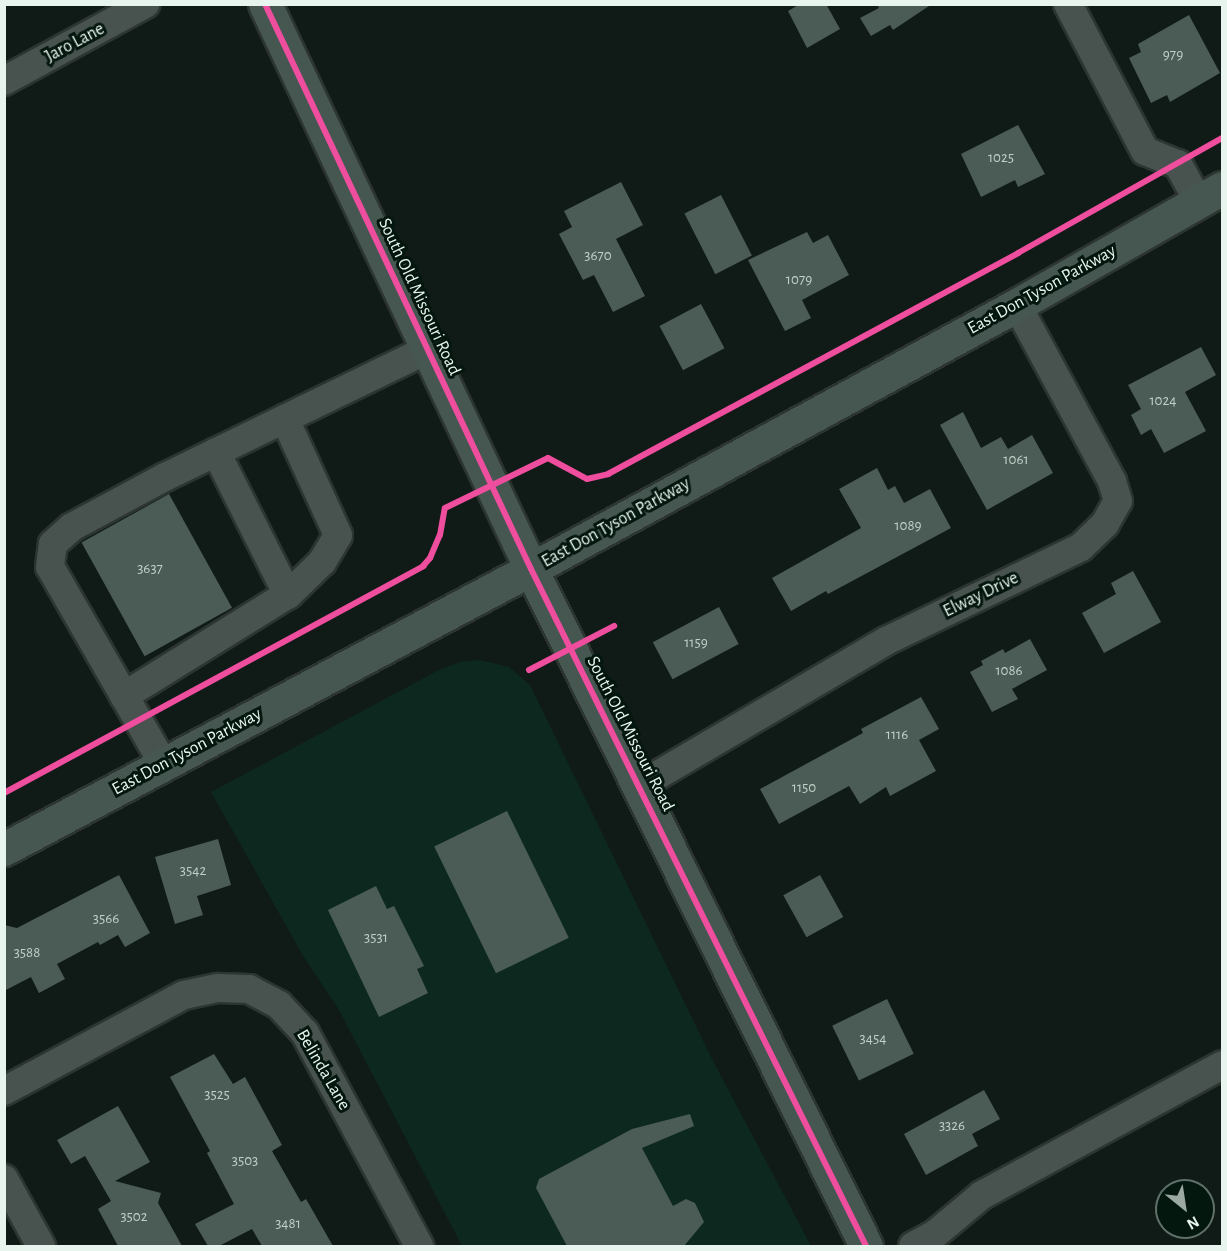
<!DOCTYPE html>
<style>
body{margin:0}
#map{position:relative;width:1227px;height:1251px;overflow:hidden;background:#101b17;font-family:"Alegreya Sans",sans-serif}
div>[style]{position:absolute}
.built>*{inset:0;background:#0d281e}
.building>*{inset:0;background:#4a5c55;transform-origin:0 0}
.roads{filter:drop-shadow(2px 0 #2d3531) drop-shadow(-2px 0 #2d3531) drop-shadow(0 2px #2d3531) drop-shadow(0 -2px #2d3531)}
.minor>*{height:28px;margin:-14px;padding:0 14px;transform-origin:14px;border-radius:14px;background:#48524e}
.major>*{height:33px;margin:-16.5px;padding:0 16.5px;transform-origin:16.5px;border-radius:16.5px;background:#465751}
.cycleway>*{height:6px;margin:-3px;padding:0 3px;transform-origin:3px;border-radius:3px;background:#ef4d9e}
span{translate:-50% -50%;white-space:nowrap;text-align:center;line-height:1.15;-webkit-text-stroke:6px #03170f;paint-order:stroke}
.number-label{font-size:15px;color:#c0cfc8}
.number-label span{-webkit-text-stroke-width:0}
.street-label{font-size:18px;color:#e8f5ef}
.frame{position:absolute;inset:0;border:6px solid #e8f5ef;pointer-events:none}
.north{position:absolute;left:1155px;top:1179px;width:60px;height:60px;box-sizing:border-box;background:#03170f;border:2px solid #5f7069;border-radius:50%;rotate:150deg;font-size:16px;font-weight:700;line-height:24px;text-align:center;color:#e8f5ef}
.north::after{content:'';display:block;margin:auto;width:21px;height:27px;background:#9ca9a3;clip-path:polygon(50% 0,100% 100%,50% 72%,0 100%)}
</style>
<div id="map">
<div class="built">
<div style="clip-path:polygon(480px 660px,509px 667px,530px 685px,711px 1057px,811px 1246px,462px 1246px,339px 1010px,302px 954px,211px 792px,439px 670px,460px 662px)"></div>
</div>
<div class="building">
<div style="clip-path:polygon(800px 4px,826px 4px,840px 29px,807px 48px,788px 11px)"></div>
<div style="clip-path:polygon(877px 4px,932px 4px,893px 30px,890px 25px,871px 36px,860px 18px,879px 8px)"></div>
<div style="clip-path:polygon(1189px 15px,1220px 73px,1170px 102px,1167px 95px,1151px 103px,1129px 58px,1141px 52px,1138px 44px)"></div>
<div style="clip-path:polygon(1018px 125px,1045px 174px,1018px 187px,1015px 180px,981px 197px,961px 154px)"></div>
<div style="clip-path:polygon(621px 182px,643px 225px,616px 239px,645px 296px,613px 312px,594px 275px,583px 280px,559px 234px,572px 227px,564px 211px)"></div>
<div style="left:721px;top:195px;width:68px;height:41px;rotate:63deg"></div>
<div style="clip-path:polygon(807px 232px,813px 243px,828px 235px,849px 275px,802px 300px,811px 318px,785px 331px,748px 260px)"></div>
<div style="left:701px;top:304px;width:50px;height:47px;rotate:62deg"></div>
<div style="clip-path:polygon(1201px 347px,1216px 375px,1185px 392px,1206px 431px,1164px 453px,1151px 429px,1141px 435px,1131px 415px,1141px 409px,1128px 385px)"></div>
<div style="clip-path:polygon(963px 412px,981px 448px,1001px 437px,1008px 449px,1032px 435px,1053px 473px,987px 510px,940px 425px)"></div>
<div style="clip-path:polygon(877px 468px,888px 490px,895px 486px,904px 503px,930px 489px,951px 528px,828px 594px,826px 591px,791px 611px,772px 578px,861px 528px,839px 489px)"></div>
<div style="left:169px;top:494px;width:130px;height:100px;rotate:61deg"></div>
<div style="clip-path:polygon(1133px 571px,1161px 622px,1104px 653px,1082px 613px,1116px 594px,1111px 583px)"></div>
<div style="left:719px;top:607px;width:42px;height:75px;rotate:62deg"></div>
<div style="clip-path:polygon(1030px 639px,1047px 670px,1012px 689px,1018px 699px,992px 712px,970px 672px,983px 665px,981px 661px,1003px 649px,1005px 653px)"></div>
<div style="clip-path:polygon(921px 697px,939px 729px,919px 740px,936px 771px,890px 796px,886px 787px,860px 804px,849px 786px,779px 824px,760px 789px,863px 733px,861px 729px)"></div>
<div style="left:507px;top:811px;width:141px;height:81px;rotate:64deg"></div>
<div style="clip-path:polygon(218px 839px,231px 885px,197px 896px,203px 915px,175px 924px,155px 857px)"></div>
<div style="clip-path:polygon(119px 875px,150px 933px,125px 947px,118px 935px,100px 945px,98px 942px,57px 964px,65px 979px,39px 993px,31px 977px,4px 991px,4px 925px,17px 928px)"></div>
<div style="left:820px;top:875px;width:48px;height:42px;rotate:61deg"></div>
<div style="clip-path:polygon(376px 886px,387px 909px,394px 906px,424px 966px,417px 969px,428px 993px,379px 1017px,328px 910px)"></div>
<div style="left:887px;top:999px;width:61px;height:61px;rotate:64deg"></div>
<div style="clip-path:polygon(214px 1054px,233px 1084px,245px 1077px,282px 1145px,272px 1151px,301px 1202px,306px 1199px,333px 1246px,262px 1246px,252px 1229px,219px 1246px,208px 1246px,195px 1224px,234px 1204px,207px 1153px,210px 1151px,170px 1077px)"></div>
<div style="clip-path:polygon(984px 1090px,1000px 1119px,972px 1134px,978px 1146px,926px 1175px,904px 1134px)"></div>
<div style="clip-path:polygon(118px 1106px,150px 1162px,115px 1181px,161px 1193px,158px 1203px,182px 1246px,118px 1246px,98px 1209px,111px 1201px,85px 1156px,71px 1164px,57px 1140px)"></div>
<div style="clip-path:polygon(690px 1114px,694px 1126px,642px 1148px,673px 1206px,686px 1199px,695px 1203px,704px 1222px,684px 1246px,567px 1246px,536px 1188px,539px 1179px,632px 1129px)"></div>
</div>
<div class="roads">
<div class="minor">
<div style="left:1068px;top:4px;width:166px;rotate:62.4deg"></div>
<div style="left:1145px;top:151px;width:35px;rotate:22deg"></div>
<div style="left:1178px;top:164px;width:42px;rotate:61.6deg"></div>
<div style="left:4px;top:81px;width:161px;rotate:-28.6deg"></div>
<div style="left:216px;top:452px;width:160px;rotate:63.3deg"></div>
<div style="left:124px;top:696px;width:195px;rotate:-31.8deg"></div>
<div style="left:290px;top:593px;width:45px;rotate:-44.1deg"></div>
<div style="left:322px;top:562px;width:31px;rotate:-59deg"></div>
<div style="left:338px;top:535px;width:128px;rotate:-114.6deg"></div>
<div style="left:164px;top:765px;width:228px;rotate:-119.9deg"></div>
<div style="left:50px;top:567px;width:23px;rotate:-83deg"></div>
<div style="left:53px;top:544px;width:25px;rotate:-42deg"></div>
<div style="left:72px;top:527px;width:106px;rotate:-28.3deg"></div>
<div style="left:165px;top:477px;width:291px;rotate:-25.9deg"></div>
<div style="left:639px;top:786px;width:286px;rotate:-30.4deg"></div>
<div style="left:886px;top:641px;width:216px;rotate:-25.7deg"></div>
<div style="left:1081px;top:547px;width:33px;rotate:-44deg"></div>
<div style="left:1105px;top:524px;width:26px;rotate:-61deg"></div>
<div style="left:1118px;top:501px;width:21px;rotate:-107deg"></div>
<div style="left:1112px;top:481px;width:200px;rotate:-118.4deg"></div>
<div style="left:4px;top:1091px;width:204px;rotate:-28.1deg"></div>
<div style="left:184px;top:995px;width:35px;rotate:-12deg"></div>
<div style="left:218px;top:988px;width:31px;rotate:2deg"></div>
<div style="left:249px;top:989px;width:34px;rotate:28deg"></div>
<div style="left:279px;top:1005px;width:38px;rotate:47deg"></div>
<div style="left:305px;top:1033px;width:242px;rotate:61.8deg"></div>
<div style="left:4px;top:1179px;width:77px;rotate:61.1deg"></div>
<div style="left:913px;top:1246px;width:24px;rotate:-28deg"></div>
<div style="left:934px;top:1235px;width:62px;rotate:-39.8deg"></div>
<div style="left:982px;top:1195px;width:273px;rotate:-28.4deg"></div>
</div>
<div class="major">
<div style="left:265px;top:4px;width:624px;rotate:64.79deg"></div>
<div style="left:531px;top:569px;width:755px;rotate:63.67deg"></div>
<div style="left:4px;top:849px;width:597px;rotate:-27.98deg"></div>
<div style="left:531px;top:569px;width:553px;rotate:-28.51deg"></div>
<div style="left:1017px;top:305px;width:236px;rotate:-29.7deg"></div>
</div>
</div>
<div class="cycleway">
<div style="left:265px;top:4px;width:624px;rotate:64.79deg"></div>
<div style="left:531px;top:569px;width:755px;rotate:63.67deg"></div>
<div style="left:529px;top:670px;width:96px;rotate:-27.4deg"></div>
<div style="left:4px;top:793px;width:477px;rotate:-28.4deg"></div>
<div style="left:423px;top:566px;width:11px;rotate:-49deg"></div>
<div style="left:430px;top:558px;width:25px;rotate:-67deg"></div>
<div style="left:440px;top:535px;width:27px;rotate:-80deg"></div>
<div style="left:445px;top:508px;width:114px;rotate:-25.9deg"></div>
<div style="left:548px;top:458px;width:44px;rotate:28.3deg"></div>
<div style="left:587px;top:479px;width:22px;rotate:-13deg"></div>
<div style="left:608px;top:474px;width:466px;rotate:-28.3deg"></div>
<div style="left:1018px;top:253px;width:234px;rotate:-29.4deg"></div>
</div>
<div class="number-label">
<span style="left:1173px;top:55px">979</span>
<span style="left:1001px;top:158px">1025</span>
<span style="left:598px;top:256px">3670</span>
<span style="left:799px;top:280px">1079</span>
<span style="left:1163px;top:401px">1024</span>
<span style="left:1016px;top:460px">1061</span>
<span style="left:908px;top:526px">1089</span>
<span style="left:150px;top:569px">3637</span>
<span style="left:696px;top:643px">1159</span>
<span style="left:1009px;top:671px">1086</span>
<span style="left:897px;top:735px">1116</span>
<span style="left:804px;top:788px">1150</span>
<span style="left:193px;top:871px">3542</span>
<span style="left:106px;top:919px">3566</span>
<span style="left:376px;top:938px">3531</span>
<span style="left:27px;top:953px">3588</span>
<span style="left:873px;top:1039px">3454</span>
<span style="left:217px;top:1095px">3525</span>
<span style="left:952px;top:1126px">3326</span>
<span style="left:245px;top:1161px">3503</span>
<span style="left:134px;top:1217px">3502</span>
<span style="left:288px;top:1224px">3481</span>
</div>
<div class="street-label">
<span style="left:75px;top:43px;rotate:-28deg">Jaro Lane</span>
<span style="left:1042px;top:290px;rotate:-29deg">East Don Tyson Parkway</span>
<span style="left:419px;top:297px;rotate:65deg">South Old Missouri Road</span>
<span style="left:616px;top:523px;rotate:-29deg">East Don Tyson Parkway</span>
<span style="left:981px;top:595px;rotate:-26deg">Elway Drive</span>
<span style="left:630px;top:734px;rotate:63deg">South Old Missouri Road</span>
<span style="left:187px;top:752px;rotate:-28deg">East Don Tyson Parkway</span>
<span style="left:323px;top:1070px;rotate:60deg">Belinda Lane</span>
</div>
<div class="frame"></div>
<div class="north">N</div>
</div>
